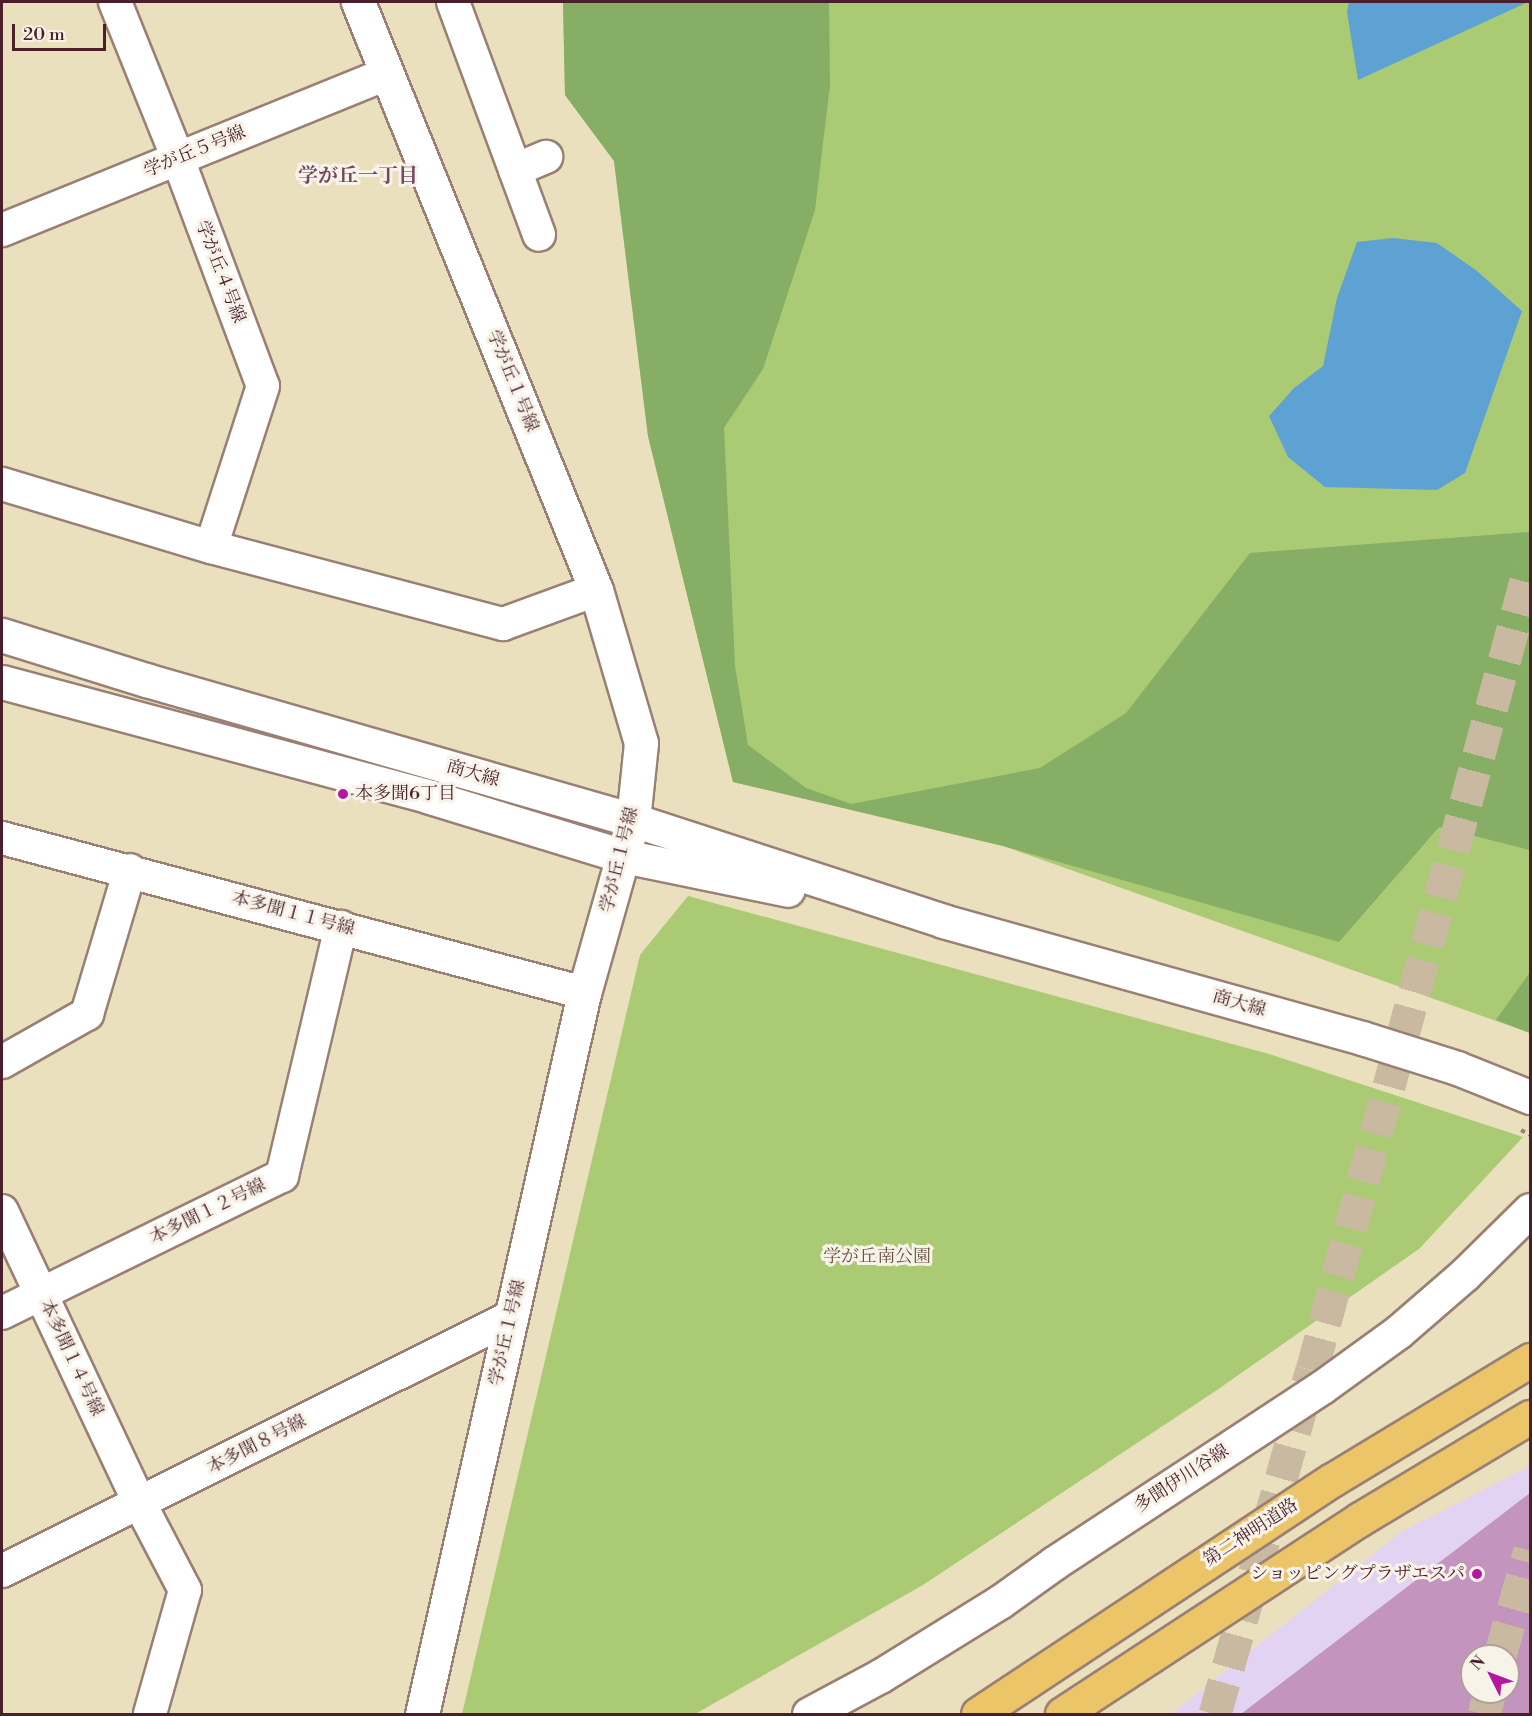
<!DOCTYPE html>
<meta charset="utf-8">
<style>
body{margin:0}
#map{position:relative;width:1532px;height:1716px;overflow:hidden;background:#eae0be;font-family:"Libre Bodoni","Noto Serif JP",serif}
div>[style]{position:absolute}
.built>*{inset:0;background:#e3d3f2}
.green>*{inset:0;background:#aaca73}
.forest>*{inset:0;background:#87ae65}
.water>*{inset:0;background:#5ea2d3}
.building>*{inset:0;background:#c394bd}
.motorway-tunnel>*{height:33px;margin-top:-16.5px;transform-origin:0;background:repeating-linear-gradient(90deg,#cab9a1 0 33px,transparent 0 49px)}
.path>*{height:4px;margin-top:-2px;transform-origin:0;background:repeating-linear-gradient(90deg,#9a8074 0 4.5px,transparent 0 9px)}
.roads{filter:drop-shadow(2px 0 #9a8074) drop-shadow(-2px 0 #9a8074) drop-shadow(0 2px #9a8074) drop-shadow(0 -2px #9a8074)}
.minor>*{height:32px;margin:-16px;padding:0 16px;transform-origin:16px;border-radius:16px;background:#fff}
.tertiary>*{height:33px;margin:-16.5px;padding:0 16.5px;transform-origin:16.5px;border-radius:16.5px;background:#fff}
.motorway>*{height:33px;margin:-16.5px;padding:0 16.5px;transform-origin:16.5px;border-radius:16.5px;background:#edc569}
.dots>*{width:16px;height:16px;translate:-50% -50%;box-sizing:border-box;border:3px solid #f7f3e8;border-radius:50%}
span{translate:-50% -50%;white-space:nowrap;text-align:center;line-height:1.15;-webkit-text-stroke:6px #f7f3e8;paint-order:stroke}
.street-label{font-size:18px;color:#4a1f2b}
.poi-label{font-size:18px;color:#4a1f2b}
.left{translate:0 -50%;text-align:left}
.right{translate:-100% -50%;text-align:right}
.park-label{font-size:18px;color:#675241}
.neighbourhood-label{font-size:20px;color:#74485e;font-weight:700}
.frame{position:absolute;inset:0;border:3px solid #4a1f2b;pointer-events:none}
.north{position:absolute;left:1460px;top:1644px;width:60px;height:60px;box-sizing:border-box;background:#f7f3e8;border:2px solid #b29e9c;border-radius:50%;rotate:312deg;font-size:16px;font-weight:700;line-height:24px;text-align:center;color:#4a1f2b}
.north::after{content:'';display:block;margin:auto;width:21px;height:27px;background:#b5179e;clip-path:polygon(50% 0,100% 100%,50% 72%,0 100%)}
.scale{position:absolute;left:12px;top:24px;width:94px;height:27px;box-sizing:border-box;border:3px solid #4a1f2b;border-top:0;padding-left:8px;font-size:18px;line-height:21px;white-space:nowrap;color:#4a1f2b;-webkit-text-stroke:4px #f7f3e8;paint-order:stroke}
</style>
<div id="map">
<div class="built">
<div style="clip-path:polygon(evenodd,1530px 1466px,1530px 1714px,1171px 1714px,1401px 1532px,1530px 1466px,1472px 1656px,1508px 1656px,1508px 1692px,1472px 1692px,1472px 1656px)"></div>
</div>
<div class="green">
<div style="clip-path:polygon(563px 2px,1530px 2px,1530px 1033px,1003px 846px,733px 782px,648px 436px,614px 161px,565px 95px)"></div>
<div style="clip-path:polygon(688px 896px,1269px 1054px,1523px 1137px,1419px 1249px,1217px 1390px,923px 1585px,695px 1714px,462px 1714px,640px 955px)"></div>
</div>
<div class="forest">
<div style="clip-path:polygon(563px 2px,829px 2px,830px 85px,815px 210px,763px 369px,724px 428px,735px 666px,748px 745px,806px 788px,851px 804px,1040px 768px,1126px 713px,1250px 553px,1530px 532px,1530px 850px,1439px 827px,1339px 942px,1003px 846px,733px 782px,648px 436px,614px 161px,565px 95px)"></div>
<div style="clip-path:polygon(1530px 972px,1530px 1033px,1496px 1020px)"></div>
</div>
<div class="water">
<div style="clip-path:polygon(1349px 2px,1528px 2px,1358px 80px,1347px 12px)"></div>
<div style="clip-path:polygon(1393px 238px,1437px 243px,1477px 271px,1522px 311px,1465px 473px,1437px 490px,1325px 487px,1288px 457px,1269px 416px,1294px 388px,1323px 366px,1337px 298px,1357px 242px)"></div>
</div>
<div class="building">
<div style="clip-path:polygon(evenodd,1530px 1493px,1530px 1714px,1241px 1714px,1530px 1493px,1472px 1656px,1508px 1656px,1508px 1692px,1472px 1692px,1472px 1656px)"></div>
</div>
<div class="motorway-tunnel">
<div style="left:1500px;top:1656px;width:110px;rotate:-74.2deg"></div>
<div style="left:1215px;top:1714px;width:357px;rotate:-74.3deg"></div>
<div style="left:1312px;top:1370px;width:833px;rotate:-74.83deg"></div>
<div style="left:1484px;top:1714px;width:23px;rotate:-75deg"></div>
</div>
<div class="path">
<div style="left:1521px;top:1130px;width:10px;rotate:29deg"></div>
</div>
<div class="roads">
<div class="minor">
<div style="left:115px;top:2px;width:169px;rotate:68.1deg"></div>
<div style="left:178px;top:159px;width:242px;rotate:69.5deg"></div>
<div style="left:263px;top:386px;width:169px;rotate:107.9deg"></div>
<div style="left:453px;top:2px;width:248px;rotate:69.7deg"></div>
<div style="left:515px;top:170px;width:34px;rotate:-23deg"></div>
<div style="left:2px;top:230px;width:415px;rotate:-22.1deg"></div>
<div style="left:2px;top:484px;width:218px;rotate:16.8deg"></div>
<div style="left:211px;top:547px;width:302px;rotate:14.8deg"></div>
<div style="left:503px;top:624px;width:99px;rotate:-20.1deg"></div>
<div style="left:2px;top:838px;width:602px;rotate:14.91deg"></div>
<div style="left:2px;top:1062px;width:98px;rotate:-29.5deg"></div>
<div style="left:87px;top:1014px;width:150px;rotate:-73.4deg"></div>
<div style="left:2px;top:1211px;width:324px;rotate:64.8deg"></div>
<div style="left:140px;top:1504px;width:97px;rotate:62.4deg"></div>
<div style="left:185px;top:1590px;width:129px;rotate:105.8deg"></div>
<div style="left:2px;top:1313px;width:312px;rotate:-26.1deg"></div>
<div style="left:282px;top:1176px;width:256px;rotate:-76.7deg"></div>
<div style="left:2px;top:1571px;width:569px;rotate:-26.52deg"></div>
</div>
<div class="tertiary">
<div style="left:358px;top:2px;width:634px;rotate:67.96deg"></div>
<div style="left:596px;top:590px;width:159px;rotate:73.6deg"></div>
<div style="left:641px;top:743px;width:77px;rotate:95.9deg"></div>
<div style="left:633px;top:820px;width:180px;rotate:105.8deg"></div>
<div style="left:584px;top:993px;width:739px;rotate:102.66deg"></div>
<div style="left:2px;top:635px;width:151px;rotate:17.4deg"></div>
<div style="left:146px;top:680px;width:507px;rotate:16.04deg"></div>
<div style="left:633px;top:820px;width:326px;rotate:18deg"></div>
<div style="left:943px;top:921px;width:435px;rotate:15.6deg"></div>
<div style="left:1362px;top:1038px;width:100px;rotate:17.5deg"></div>
<div style="left:1457px;top:1068px;width:79px;rotate:21.7deg"></div>
<div style="left:2px;top:682px;width:443px;rotate:15deg"></div>
<div style="left:430px;top:797px;width:202px;rotate:17deg"></div>
<div style="left:623px;top:856px;width:168px;rotate:11.6deg"></div>
<div style="left:809px;top:1714px;width:81px;rotate:-28.2deg"></div>
<div style="left:880px;top:1676px;width:142px;rotate:-31.8deg"></div>
<div style="left:1001px;top:1601px;width:65px;rotate:-35.6deg"></div>
<div style="left:1054px;top:1563px;width:321px;rotate:-33.3deg"></div>
<div style="left:1322px;top:1387px;width:94px;rotate:-35.9deg"></div>
<div style="left:1398px;top:1332px;width:89px;rotate:-40.9deg"></div>
<div style="left:1465px;top:1274px;width:91px;rotate:-44.6deg"></div>
</div>
<div class="motorway">
<div style="left:978px;top:1714px;width:424px;rotate:-33.5deg"></div>
<div style="left:1332px;top:1480px;width:232px;rotate:-31.2deg"></div>
<div style="left:1062px;top:1714px;width:356px;rotate:-33.2deg"></div>
<div style="left:1360px;top:1519px;width:198px;rotate:-31deg"></div>
</div>
</div>
<div class="dots">
<div style="left:343px;top:794px;background:#b5179e"></div>
<div style="left:1477px;top:1574px;background:#b5179e"></div>
</div>
<div class="street-label">
<span style="left:195px;top:152px;rotate:-22deg">学が丘５号線</span>
<span style="left:220px;top:272px;rotate:69deg">学が丘４号線</span>
<span style="left:512px;top:381px;rotate:68deg">学が丘１号線</span>
<span style="left:473px;top:774px;rotate:16deg">商大線</span>
<span style="left:620px;top:860px;rotate:-76deg">学が丘１号線</span>
<span style="left:293px;top:914px;rotate:15deg">本多聞１１号線</span>
<span style="left:1239px;top:1004px;rotate:16deg">商大線</span>
<span style="left:208px;top:1212px;rotate:-26deg">本多聞１２号線</span>
<span style="left:508px;top:1333px;rotate:-77deg">学が丘１号線</span>
<span style="left:71px;top:1358px;rotate:65deg">本多聞１４号線</span>
<span style="left:257px;top:1445px;rotate:-27deg">本多聞８号線</span>
<span style="left:1182px;top:1479px;rotate:-33deg">多聞伊川谷線</span>
<span style="left:1251px;top:1533px;rotate:-33deg">第二神明道路</span>
</div>
<div class="poi-label">
<span class="left" style="left:355px;top:794px">本多聞6丁目</span>
<span class="right" style="left:1465px;top:1574px">ショッピングプラザエスパ</span>
</div>
<div class="park-label">
<span style="left:877px;top:1257px">学が丘南公園</span>
</div>
<div class="neighbourhood-label">
<span style="left:358px;top:176px">学が丘一丁目</span>
</div>
<div class="frame"></div>
<div class="north">N</div>
<div class="scale">20 m</div>
</div>
